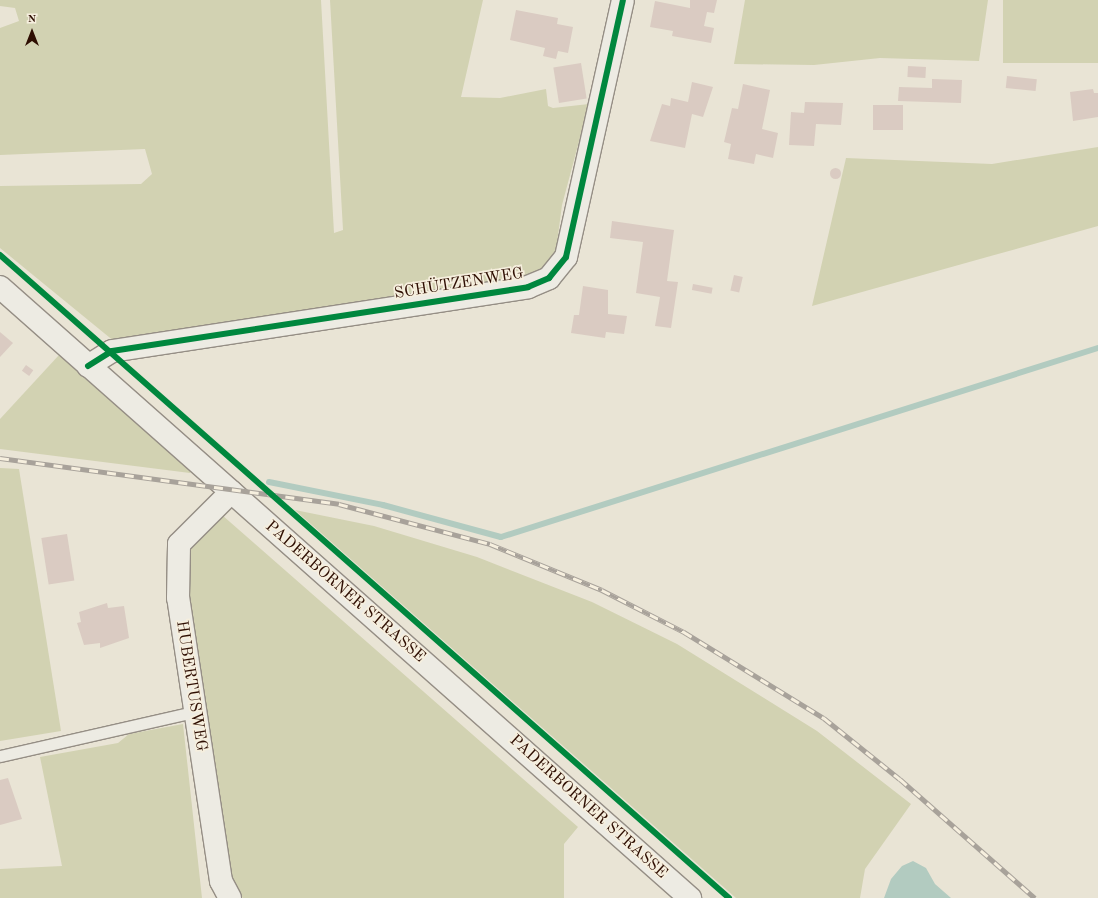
<!DOCTYPE html>
<meta charset="utf-8">
<style>
body{margin:0}
#map{position:relative;width:1098px;height:898px;overflow:hidden;background:#e9e4d5;font-family:"Old Standard TT",serif}
div>[style]{position:absolute}
.green>*{inset:0;background:#d2d2b2;transform-origin:0 0}
.water>*{inset:0;background:#b2cbc0}
.stream>*{height:6px;margin:-3px;padding:0 3px;transform-origin:3px;border-radius:3px;background:#b2cbc0}
.building>*{inset:0;background:#dacbc2;transform-origin:0 0}
.round{border-radius:50%}
.roads{filter:drop-shadow(1px 0 #958e85) drop-shadow(-1px 0 #958e85) drop-shadow(0 1px #958e85) drop-shadow(0 -1px #958e85)}
.lane>*{height:11px;margin:-5.5px;padding:0 5.5px;transform-origin:5.5px;border-radius:5.5px;background:#edebe3}
.street>*{height:22px;margin:-11px;padding:0 11px;transform-origin:11px;border-radius:11px;background:#edebe3}
.secondary>*{height:22px;margin:-11px;padding:0 11px;transform-origin:11px;border-radius:11px;background:#edebe3}
.rail>*{height:4.5px;margin-top:-2.25px;transform-origin:0;background:repeating-linear-gradient(90deg,#f6efde 0 9px,#a8a29a 0 18px);box-sizing:border-box;border-block:1px solid #a8a29a}
.cycleway>*{height:6px;margin:-3px;padding:0 3px;transform-origin:3px;border-radius:3px;background:#00873e}
span{translate:-50% -50%;white-space:nowrap;text-align:center;line-height:1.15;-webkit-text-stroke:3.5px #f6efde;paint-order:stroke}
.street-label{font-size:16px;color:#2e0e02}
.north{position:absolute;left:12px;top:12px;width:40px;height:40px;-webkit-text-stroke:3px #f6efde;paint-order:stroke;rotate:0deg;font-size:11px;font-weight:700;line-height:16px;text-align:center;color:#2e0e02}
.north::after{content:'';display:block;margin:auto;width:14px;height:18px;background:#2e0e02;clip-path:polygon(50% 0,100% 100%,50% 72%,0 100%)}
</style>
<div id="map">
<div class="green">
<div style="clip-path:polygon(0 0,321px 0,334px 233px,343px 230px,330px 0,483px 0,461px 97px,500px 98px,546px 89px,548px 106px,553px 108px,589px 104px,562px 205px,555px 258px,545px 269px,525px 280px,115px 342px,0 248px,0 186px,141px 184px,152px 174px,145px 149px,0 155px,0 28px,19px 21px,15px 8px,0 6px)"></div>
<div style="clip-path:polygon(745px 0,988px 0,979px 61px,880px 58px,814px 65px,734px 64px)"></div>
<div style="left:1003px;top:0;width:95px;height:63px"></div>
<div style="clip-path:polygon(1098px 147px,1098px 226px,812px 306px,846px 158px,992px 164px)"></div>
<div style="clip-path:polygon(59px 355px,192px 470px,190px 473px,0 449px,0 419px)"></div>
<div style="clip-path:polygon(0 468px,19px 469px,61px 731px,0 741px)"></div>
<div style="clip-path:polygon(295px 510px,374px 526px,477px 557px,592px 602px,677px 644px,817px 731px,911px 804px,865px 869px,860px 898px,736px 898px)"></div>
<div style="clip-path:polygon(222px 515px,578px 827px,564px 844px,564px 898px,243px 898px,236px 893px,231px 880px,186px 601px,187px 550px)"></div>
<div style="clip-path:polygon(183px 724px,202px 898px,0 898px,0 869px,62px 866px,40px 757px,118px 743px,129px 734px)"></div>
</div>
<div class="water">
<div style="clip-path:polygon(913px 861px,926px 868px,935px 884px,951px 898px,884px 898px,891px 879px,902px 866px)"></div>
</div>
<div class="stream">
<div style="left:269px;top:482px;width:116px;rotate:11.4deg"></div>
<div style="left:383px;top:505px;width:122px;rotate:15.2deg"></div>
<div style="left:501px;top:537px;width:626px;rotate:-17.57deg"></div>
</div>
<div class="building">
<div style="clip-path:polygon(690px 0,717px 0,714px 13px,707px 12px,704px 26px,714px 28px,711px 43px,672px 36px,673px 31px,650px 27px,655px 1px,690px 8px)"></div>
<div style="clip-path:polygon(516px 10px,558px 18px,557px 24px,573px 27px,568px 53px,558px 51px,556px 59px,543px 56px,545px 48px,510px 40px)"></div>
<div style="left:581px;top:63px;width:36px;height:28px;rotate:81deg"></div>
<div style="left:908px;top:66px;width:18px;height:11px;rotate:3deg"></div>
<div style="left:1007px;top:76px;width:30px;height:12px;rotate:6deg"></div>
<div style="clip-path:polygon(932px 79px,962px 80px,961px 103px,898px 101px,899px 87px,932px 88px)"></div>
<div style="clip-path:polygon(692px 82px,713px 87px,703px 117px,692px 114px,685px 148px,650px 141px,662px 104px,670px 106px,671px 98px,688px 102px)"></div>
<div style="clip-path:polygon(743px 84px,770px 90px,762px 129px,778px 133px,773px 158px,756px 154px,754px 164px,728px 159px,731px 144px,724px 142px,732px 108px,738px 109px)"></div>
<div style="clip-path:polygon(1093px 89px,1094px 93px,1098px 93px,1098px 117px,1073px 121px,1070px 92px)"></div>
<div style="clip-path:polygon(805px 102px,843px 103px,841px 125px,816px 124px,814px 146px,789px 145px,791px 112px,804px 113px)"></div>
<div style="left:873px;top:105px;width:30px;height:25px"></div>
<div class="round" style="left:829.5px;top:167.5px;width:11px;height:11px"></div>
<div style="clip-path:polygon(612px 221px,674px 230px,667px 281px,678px 282px,671px 328px,655px 326px,660px 297px,636px 293px,643px 242px,610px 238px)"></div>
<div style="left:734px;top:275px;width:9px;height:16px;rotate:13deg"></div>
<div style="left:693px;top:284px;width:20px;height:6px;rotate:11deg"></div>
<div style="clip-path:polygon(583px 286px,608px 290px,608px 314px,627px 316px,624px 334px,606px 332px,605px 338px,571px 333px,574px 315px,579px 315px)"></div>
<div style="clip-path:polygon(0 332px,13px 343px,0 357px)"></div>
<div style="left:26px;top:365px;width:9px;height:7px;rotate:36deg"></div>
<div style="left:67px;top:534px;width:47px;height:26px;rotate:81deg"></div>
<div style="clip-path:polygon(107px 603px,108px 608px,124px 606px,129px 638px,100px 648px,100px 643px,84px 645px,77px 623px,81px 622px,79px 612px)"></div>
<div style="clip-path:polygon(8px 778px,22px 819px,0 825px,0 780px)"></div>
</div>
<div class="roads">
<div class="lane">
<div style="left:0;top:756px;width:198px;rotate:-12.8deg"></div>
</div>
<div class="street">
<div style="left:88px;top:366px;width:28px;rotate:-32deg"></div>
<div style="left:112px;top:351px;width:421px;rotate:-8.7deg"></div>
<div style="left:528px;top:287px;width:23px;rotate:-23deg"></div>
<div style="left:549px;top:278px;width:27px;rotate:-51deg"></div>
<div style="left:566px;top:257px;width:263px;rotate:-77.5deg"></div>
<div style="left:230px;top:898px;width:19px;rotate:-118deg"></div>
<div style="left:221px;top:881px;width:286px;rotate:-98.6deg"></div>
<div style="left:178px;top:598px;width:54px;rotate:-88.9deg"></div>
<div style="left:179px;top:544px;width:74px;rotate:-45deg"></div>
</div>
<div class="secondary">
<div style="left:0;top:287px;width:922px;rotate:41.53deg"></div>
</div>
</div>
<div class="rail">
<div style="left:0;top:458px;width:342px;rotate:7.7deg"></div>
<div style="left:339px;top:504px;width:156px;rotate:14.8deg"></div>
<div style="left:490px;top:544px;width:121px;rotate:22.3deg"></div>
<div style="left:602px;top:590px;width:92px;rotate:27.1deg"></div>
<div style="left:684px;top:632px;width:164px;rotate:31.6deg"></div>
<div style="left:824px;top:718px;width:97px;rotate:38.8deg"></div>
<div style="left:900px;top:779px;width:180px;rotate:41.4deg"></div>
</div>
<div class="cycleway">
<div style="left:0;top:255px;width:972px;rotate:41.41deg"></div>
<div style="left:88px;top:366px;width:28px;rotate:-32deg"></div>
<div style="left:112px;top:351px;width:421px;rotate:-8.7deg"></div>
<div style="left:528px;top:287px;width:23px;rotate:-23deg"></div>
<div style="left:549px;top:278px;width:27px;rotate:-51deg"></div>
<div style="left:566px;top:257px;width:263px;rotate:-77.5deg"></div>
</div>
<div class="street-label">
<span style="left:459px;top:284px;rotate:-9deg">SCHÜTZENWEG</span>
<span style="left:345px;top:592px;rotate:41deg">PADERBORNER STRASSE</span>
<span style="left:191px;top:686px;rotate:81deg">HUBERTUSWEG</span>
<span style="left:588px;top:807px;rotate:42deg">PADERBORNER STRASSE</span>
</div>
<div class="north">N</div>
</div>
